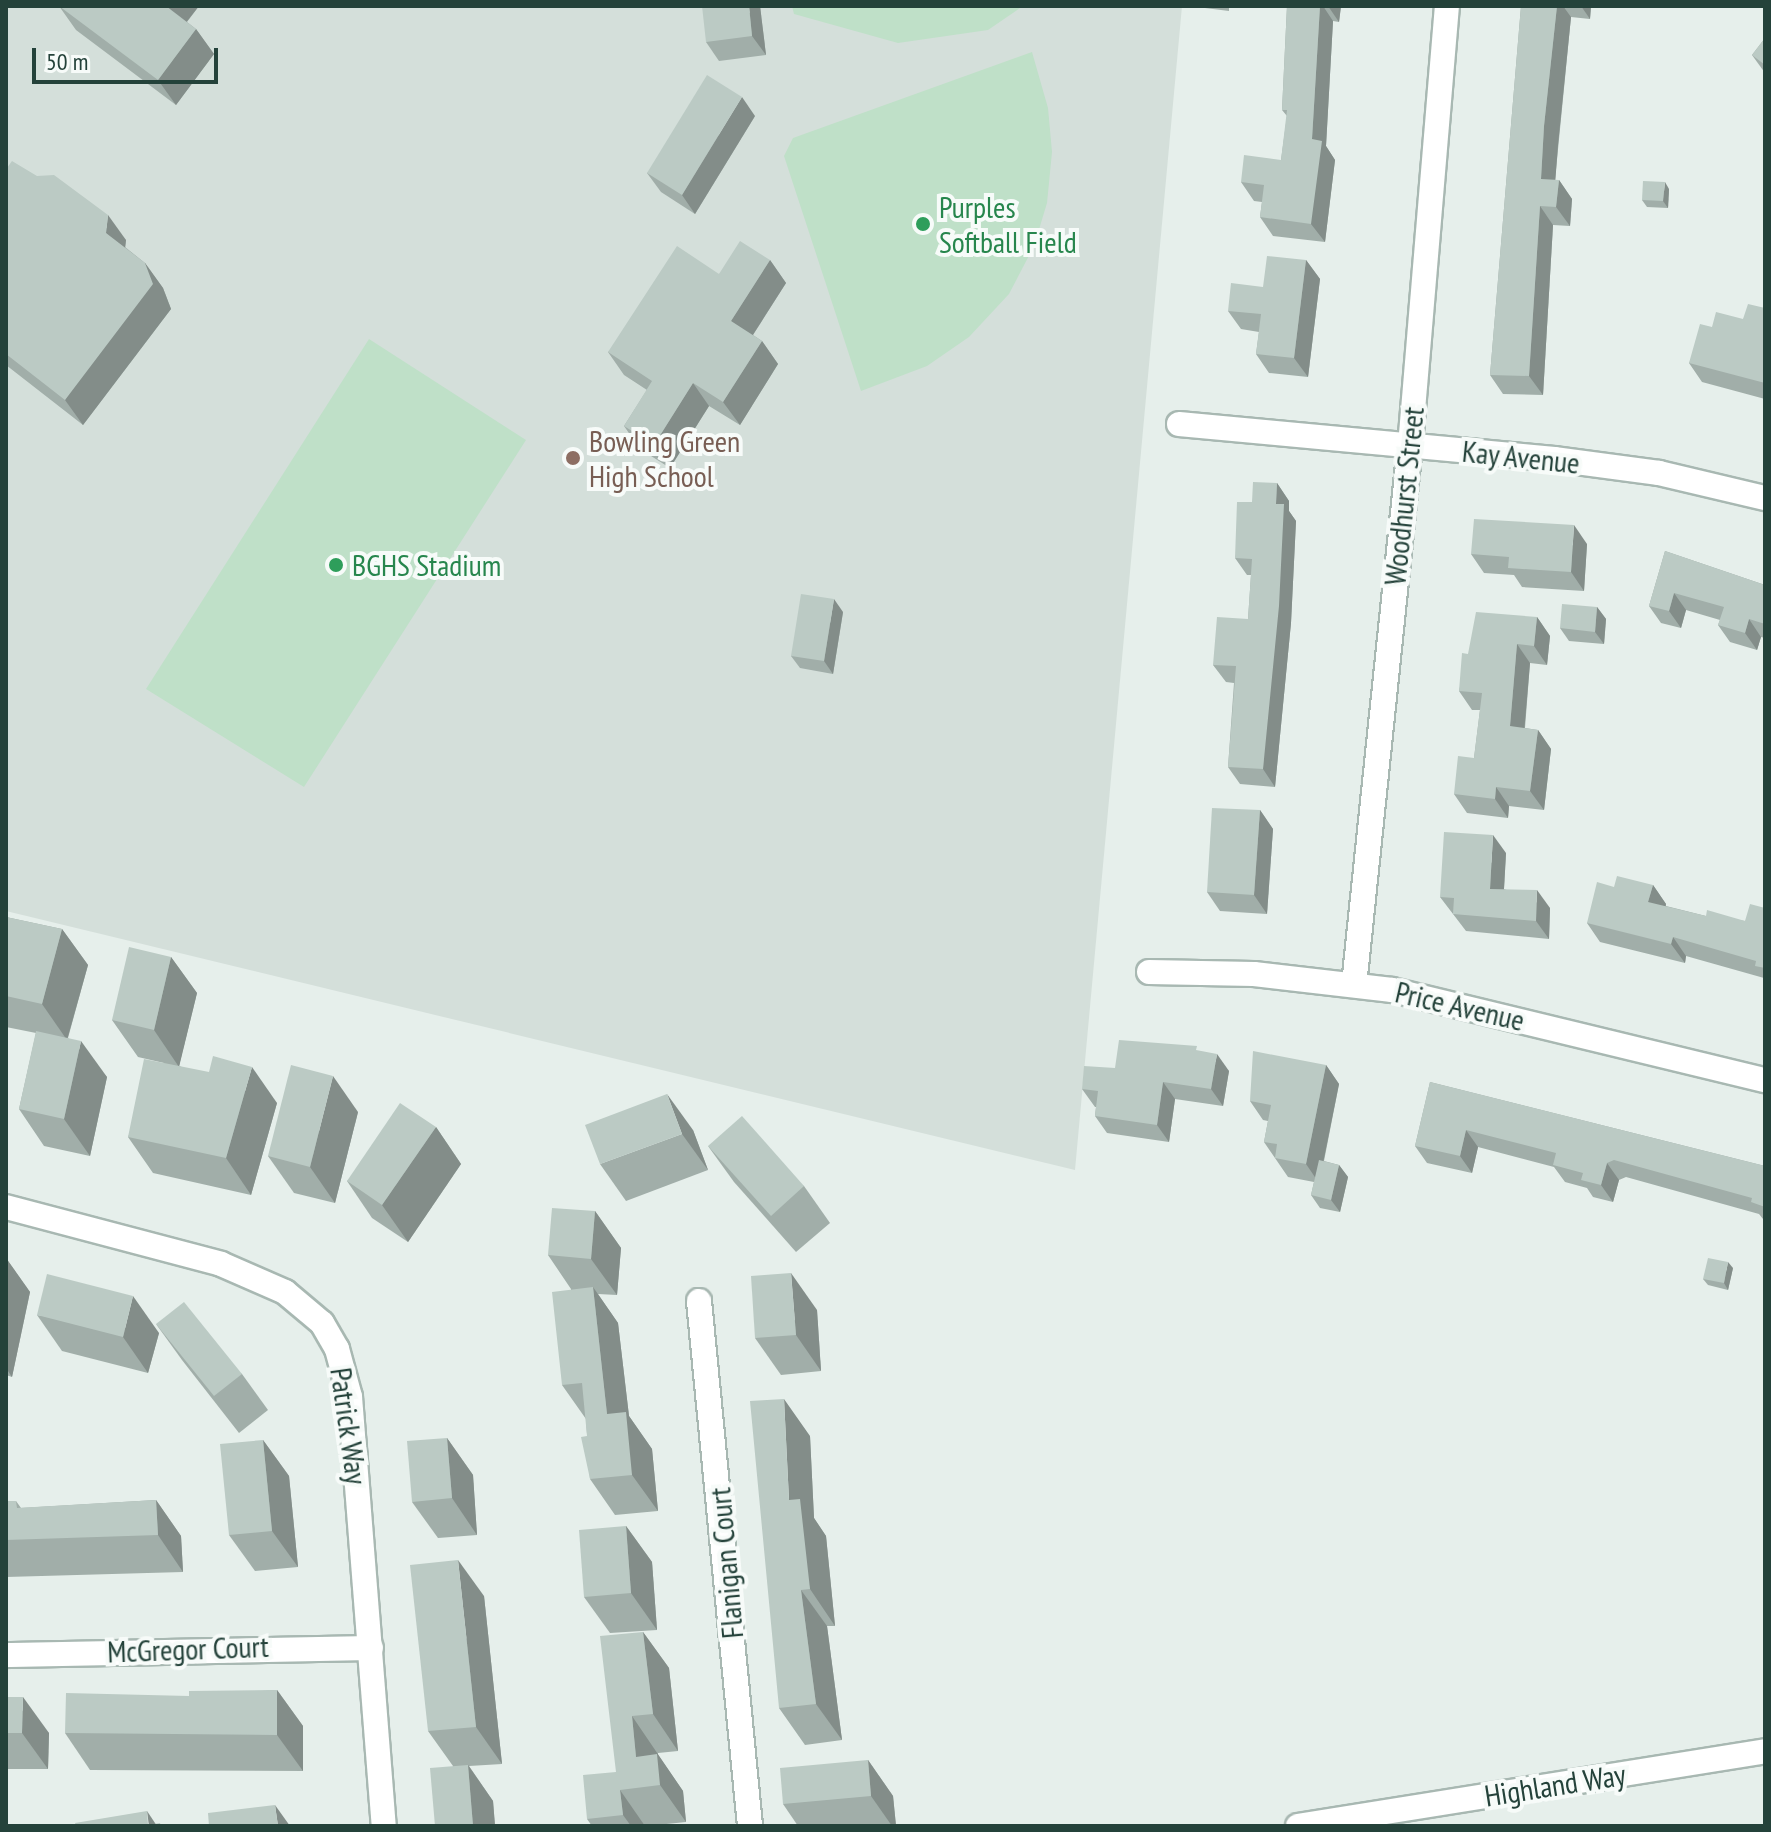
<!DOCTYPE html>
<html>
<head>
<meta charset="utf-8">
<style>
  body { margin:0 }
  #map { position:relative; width:1771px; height:1832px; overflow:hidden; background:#e6efeb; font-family:"PT Sans Narrow",sans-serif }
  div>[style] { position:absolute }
  .built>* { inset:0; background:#d4dfda }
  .green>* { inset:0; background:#bfe0c8 }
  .roads { filter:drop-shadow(2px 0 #a8b8b2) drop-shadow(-2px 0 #a8b8b2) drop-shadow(0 2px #a8b8b2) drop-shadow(0 -2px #a8b8b2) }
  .street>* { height:24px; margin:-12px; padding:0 12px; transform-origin:12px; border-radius:12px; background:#fff }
  .wall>* { inset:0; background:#a1aea9 }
  .shaded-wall>* { inset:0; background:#838d89 }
  .building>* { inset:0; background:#bbcac4 }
  .dots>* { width:22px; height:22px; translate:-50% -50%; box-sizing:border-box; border:4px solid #f7fbf9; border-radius:50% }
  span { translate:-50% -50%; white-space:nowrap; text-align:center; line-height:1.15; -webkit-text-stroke:8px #f7fbf9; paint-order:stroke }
  .leisure-label { font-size:30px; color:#27864d }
  .left { translate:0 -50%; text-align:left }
  .education-label { font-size:30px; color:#785e54 }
  .street-label { font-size:30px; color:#24423a }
  .frame { position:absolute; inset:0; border:8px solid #24423a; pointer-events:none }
  .scale { position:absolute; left:32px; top:48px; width:186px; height:36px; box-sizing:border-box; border:4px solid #24423a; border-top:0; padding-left:10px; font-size:24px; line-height:28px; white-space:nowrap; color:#24423a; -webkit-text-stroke:6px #f7fbf9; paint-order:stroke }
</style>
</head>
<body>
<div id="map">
  <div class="built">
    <i style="clip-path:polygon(6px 6px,1182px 6px,1075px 1170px,6px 911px)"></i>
  </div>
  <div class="green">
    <i style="clip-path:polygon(792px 6px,1023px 6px,988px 30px,898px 43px,794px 14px)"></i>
    <i style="clip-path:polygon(1032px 52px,1048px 108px,1052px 152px,1047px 203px,1034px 246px,1009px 294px,969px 337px,927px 366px,861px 391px,784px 156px,793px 138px)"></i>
    <i style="clip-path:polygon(369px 339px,526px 440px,304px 787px,146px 689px)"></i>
  </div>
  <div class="roads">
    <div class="street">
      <i style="left:1179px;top:424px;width:377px;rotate:5.3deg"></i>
      <i style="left:1554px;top:459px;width:106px;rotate:7.6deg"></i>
      <i style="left:1659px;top:473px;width:109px;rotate:13.3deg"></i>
      <i style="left:1149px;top:972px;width:105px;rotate:1.1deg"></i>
      <i style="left:1254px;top:974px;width:139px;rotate:6.6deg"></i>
      <i style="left:1392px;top:990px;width:384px;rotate:13.6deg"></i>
      <i style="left:1354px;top:985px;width:542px;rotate:-84.07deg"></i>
      <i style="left:1410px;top:446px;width:442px;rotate:-85.2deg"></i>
      <i style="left:6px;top:1207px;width:222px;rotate:14.8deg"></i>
      <i style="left:221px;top:1264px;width:70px;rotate:23.6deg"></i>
      <i style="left:285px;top:1292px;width:48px;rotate:40deg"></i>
      <i style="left:322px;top:1323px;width:30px;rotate:60deg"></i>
      <i style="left:337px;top:1349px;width:50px;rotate:74.8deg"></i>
      <i style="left:350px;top:1397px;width:430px;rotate:85.5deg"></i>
      <i style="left:699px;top:1301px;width:527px;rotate:84.45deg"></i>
      <i style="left:6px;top:1655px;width:365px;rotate:-1.1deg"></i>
      <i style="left:1298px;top:1826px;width:473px;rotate:-9.1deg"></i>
    </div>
  </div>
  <div class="wall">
    <i style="clip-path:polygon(59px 6px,199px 6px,187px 22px,196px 29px,214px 54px,176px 105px,76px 30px)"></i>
    <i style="clip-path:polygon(760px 6px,766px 55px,719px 61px,706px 42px)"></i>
    <i style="clip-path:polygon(1204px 6px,1229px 6px,1229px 11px,1205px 8px)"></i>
    <i style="clip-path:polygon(1287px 6px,1341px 6px,1339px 22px,1333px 21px,1326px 146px,1335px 160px,1325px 242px,1273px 236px,1260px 217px,1262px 202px,1254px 201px,1241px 182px,1281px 160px,1287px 116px,1282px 110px)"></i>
    <i style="clip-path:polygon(1521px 6px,1591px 6px,1590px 19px,1571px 17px,1555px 180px,1559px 180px,1572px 199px,1570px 226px,1553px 225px,1543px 395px,1503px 394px,1490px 375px)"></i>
    <i style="clip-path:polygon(1765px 38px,1765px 73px,1752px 55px)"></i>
    <i style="clip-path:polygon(755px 116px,695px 214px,661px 192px,647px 173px)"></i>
    <i style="clip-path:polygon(6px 167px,126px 240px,125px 247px,145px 263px,163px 288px,171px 309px,83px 425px,6px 365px)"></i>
    <i style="clip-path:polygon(1669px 189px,1668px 208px,1647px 207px,1642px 200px)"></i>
    <i style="clip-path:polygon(770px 260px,786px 283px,753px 335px,762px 341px,778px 364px,740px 425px,709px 406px,670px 468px,640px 449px,624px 426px,647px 390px,624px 375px,608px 352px,719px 274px)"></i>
    <i style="clip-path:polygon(1306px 260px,1320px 279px,1308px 377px,1269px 373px,1256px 354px,1259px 332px,1241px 329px,1228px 311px)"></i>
    <i style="clip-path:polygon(1765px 308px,1765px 399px,1702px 382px,1689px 363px,1712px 327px,1743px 319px)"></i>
    <i style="clip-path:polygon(1277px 483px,1289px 501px,1289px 511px,1296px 521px,1291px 623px,1275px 787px,1240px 784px,1228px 767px,1234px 683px,1226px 682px,1213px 665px,1248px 619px,1251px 575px,1247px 575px,1235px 558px,1252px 502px)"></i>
    <i style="clip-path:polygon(1587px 544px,1584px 591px,1522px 587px,1514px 575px,1484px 573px,1471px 554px)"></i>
    <i style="clip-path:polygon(1665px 551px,1765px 585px,1765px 638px,1761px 637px,1757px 650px,1730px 642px,1718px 625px,1720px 620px,1686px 610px,1681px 628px,1661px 623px,1649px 606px)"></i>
    <i style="clip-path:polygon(1597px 607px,1606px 619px,1604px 644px,1569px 641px,1560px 628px)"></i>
    <i style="clip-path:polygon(843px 612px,833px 674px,800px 668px,791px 656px)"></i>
    <i style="clip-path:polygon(1537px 617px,1550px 636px,1547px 665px,1530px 663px,1525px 728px,1538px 730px,1551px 749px,1544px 810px,1509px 806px,1508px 818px,1467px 813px,1454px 794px,1474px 758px,1480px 710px,1472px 710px,1459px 691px,1468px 654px)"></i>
    <i style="clip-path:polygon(1260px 810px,1273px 829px,1267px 914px,1220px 911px,1207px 892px)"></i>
    <i style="clip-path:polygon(1506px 853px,1504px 889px,1550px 908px,1549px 939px,1466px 931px,1440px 897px)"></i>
    <i style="clip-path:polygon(1653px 885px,1666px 904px,1666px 906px,1706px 916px,1745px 921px,1765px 908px,1765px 980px,1764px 978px,1686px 956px,1685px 963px,1600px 942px,1587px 923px,1614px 887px)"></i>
    <i style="clip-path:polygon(6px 917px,62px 929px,88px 965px,68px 1038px,107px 1077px,90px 1156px,44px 1146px,19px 1109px,36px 1033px,6px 1027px)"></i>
    <i style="clip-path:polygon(171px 957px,197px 993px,179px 1066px,277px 1103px,251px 1195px,153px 1173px,128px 1137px,164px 1063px,138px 1057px,112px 1020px)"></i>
    <i style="clip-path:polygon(1200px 1051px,1229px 1071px,1223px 1106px,1175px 1099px,1169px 1142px,1107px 1133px,1095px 1116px,1096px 1107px,1095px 1107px,1082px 1089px,1115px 1068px)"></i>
    <i style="clip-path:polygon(1326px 1065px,1339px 1084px,1324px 1161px,1339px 1165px,1348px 1177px,1340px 1212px,1320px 1208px,1311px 1195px,1314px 1182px,1288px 1177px,1264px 1142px,1268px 1121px,1263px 1120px,1250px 1101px)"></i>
    <i style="clip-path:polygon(1430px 1082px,1765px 1166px,1765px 1220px,1763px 1219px,1759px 1214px,1626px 1177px,1619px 1180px,1613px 1202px,1593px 1197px,1587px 1188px,1565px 1182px,1554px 1167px,1478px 1147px,1472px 1173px,1427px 1163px,1415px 1146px)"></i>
    <i style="clip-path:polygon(358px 1112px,335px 1203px,294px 1193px,268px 1156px)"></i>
    <i style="clip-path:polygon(436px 1127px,461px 1164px,408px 1242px,372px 1218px,347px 1181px)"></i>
    <i style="clip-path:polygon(693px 1130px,708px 1170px,626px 1201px,600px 1164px)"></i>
    <i style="clip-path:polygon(708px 1146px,804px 1186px,830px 1223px,796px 1252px,734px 1182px)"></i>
    <i style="clip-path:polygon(595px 1211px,621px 1248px,617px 1295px,598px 1294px,618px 1323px,629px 1416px,652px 1449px,658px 1511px,615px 1515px,590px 1479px,586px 1419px,562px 1385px,571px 1289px,548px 1255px)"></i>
    <i style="clip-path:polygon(6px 1258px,30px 1292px,12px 1377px,6px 1375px)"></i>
    <i style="clip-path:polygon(1733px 1268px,1728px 1290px,1708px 1285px,1703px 1279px)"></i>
    <i style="clip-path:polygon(817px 1310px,821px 1371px,781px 1375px,755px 1338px)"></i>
    <i style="clip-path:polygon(37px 1315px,159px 1333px,148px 1373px,62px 1351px)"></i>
    <i style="clip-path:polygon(156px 1324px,242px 1374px,268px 1410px,239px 1433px,182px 1360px)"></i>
    <i style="clip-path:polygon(810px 1436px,814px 1518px,826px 1536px,835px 1626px,827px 1626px,842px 1740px,805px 1745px,779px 1708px)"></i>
    <i style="clip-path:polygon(447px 1438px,473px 1475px,477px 1535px,438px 1538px,412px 1502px)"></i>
    <i style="clip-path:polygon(263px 1440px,289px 1476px,298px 1567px,255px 1571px,229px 1535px)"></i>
    <i style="clip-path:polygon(156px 1500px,181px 1536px,183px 1572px,6px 1577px,6px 1501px,16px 1501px,21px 1508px)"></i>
    <i style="clip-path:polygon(626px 1526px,652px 1562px,657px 1630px,610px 1633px,584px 1597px)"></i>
    <i style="clip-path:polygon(484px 1596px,502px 1764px,469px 1766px,493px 1801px,495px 1826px,435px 1826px,453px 1766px,428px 1731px)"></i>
    <i style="clip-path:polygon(643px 1632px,669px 1668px,678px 1751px,658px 1753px,658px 1755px,683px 1791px,686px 1822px,647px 1826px,592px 1826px,587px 1819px,616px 1772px)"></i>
    <i style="clip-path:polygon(277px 1690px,303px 1726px,303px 1771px,90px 1770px,65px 1733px,189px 1696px)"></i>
    <i style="clip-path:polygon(6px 1697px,49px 1733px,48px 1769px,6px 1769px)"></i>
    <i style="clip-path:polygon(868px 1760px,893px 1796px,896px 1826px,798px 1826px,783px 1804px)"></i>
  </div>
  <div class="shaded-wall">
    <i style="clip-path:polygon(165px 6px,199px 6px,181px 29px)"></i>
    <i style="clip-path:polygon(749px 6px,760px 6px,766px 55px,752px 36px)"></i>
    <i style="clip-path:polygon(1320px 6px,1323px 6px,1333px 21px,1326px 146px,1335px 160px,1325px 242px,1311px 224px,1312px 139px)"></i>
    <i style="clip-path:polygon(1328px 6px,1341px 6px,1339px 22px)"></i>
    <i style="clip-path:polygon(1557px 6px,1563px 6px,1571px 17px,1558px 145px,1554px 198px,1541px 179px,1544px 126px)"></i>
    <i style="clip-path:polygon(1581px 6px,1591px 6px,1590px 19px)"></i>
    <i style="clip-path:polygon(196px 29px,214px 54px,176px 105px,158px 80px)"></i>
    <i style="clip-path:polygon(742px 97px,755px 116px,695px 214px,682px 195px)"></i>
    <i style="clip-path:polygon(1559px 180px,1572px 199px,1570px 226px,1556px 207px)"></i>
    <i style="clip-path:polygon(1665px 182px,1669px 189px,1668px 208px,1663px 201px)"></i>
    <i style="clip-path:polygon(1540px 206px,1553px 225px,1543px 395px,1529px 376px)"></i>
    <i style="clip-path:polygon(108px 215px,126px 240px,124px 258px,106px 233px)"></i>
    <i style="clip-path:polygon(770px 260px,786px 283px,747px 344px,731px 321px)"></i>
    <i style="clip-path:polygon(1306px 260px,1320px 279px,1308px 377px,1294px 358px)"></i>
    <i style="clip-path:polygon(145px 263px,163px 288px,171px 309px,83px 425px,65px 400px)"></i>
    <i style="clip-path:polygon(762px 341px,778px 364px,740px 425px,723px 402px)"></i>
    <i style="clip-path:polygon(693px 383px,709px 406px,670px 468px,654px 445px)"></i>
    <i style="clip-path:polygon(1277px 483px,1289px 501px,1289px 511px,1296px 521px,1291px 623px,1275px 787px,1263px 769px)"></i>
    <i style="clip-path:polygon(1574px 525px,1587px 544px,1584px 591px,1571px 572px)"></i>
    <i style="clip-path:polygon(1674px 593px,1686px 610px,1681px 628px,1669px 611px)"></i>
    <i style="clip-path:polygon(834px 599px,843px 612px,833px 674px,824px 661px)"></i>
    <i style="clip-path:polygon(1597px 607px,1606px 619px,1604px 644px,1595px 632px)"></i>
    <i style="clip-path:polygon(1537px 617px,1550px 636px,1547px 665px,1534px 646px)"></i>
    <i style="clip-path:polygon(1749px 619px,1761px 637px,1757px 650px,1745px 633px)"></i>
    <i style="clip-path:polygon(1517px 644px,1530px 663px,1523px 745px,1510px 726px)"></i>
    <i style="clip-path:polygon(1538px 730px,1551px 749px,1544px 810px,1530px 791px)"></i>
    <i style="clip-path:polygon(1496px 787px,1509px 806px,1508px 818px,1495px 799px)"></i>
    <i style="clip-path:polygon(1260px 810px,1273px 829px,1267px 914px,1254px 895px)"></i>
    <i style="clip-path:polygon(1493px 835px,1506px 853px,1503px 906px,1490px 889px)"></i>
    <i style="clip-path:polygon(1653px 885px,1666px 904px,1662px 921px,1648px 902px)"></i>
    <i style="clip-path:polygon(1537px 890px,1550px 908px,1549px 939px,1536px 921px)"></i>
    <i style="clip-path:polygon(62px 929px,88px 965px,67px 1040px,42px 1004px)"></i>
    <i style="clip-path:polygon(1673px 937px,1686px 956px,1685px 963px,1671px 944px)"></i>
    <i style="clip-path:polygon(171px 957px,197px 993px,179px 1067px,154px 1030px)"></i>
    <i style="clip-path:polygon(81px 1041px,107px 1077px,90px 1156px,64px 1119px)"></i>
    <i style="clip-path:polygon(1217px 1054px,1229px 1071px,1223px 1106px,1211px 1089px)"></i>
    <i style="clip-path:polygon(1326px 1065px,1339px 1084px,1319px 1183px,1306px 1164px)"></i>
    <i style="clip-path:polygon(252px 1067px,277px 1103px,251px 1195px,226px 1158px)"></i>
    <i style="clip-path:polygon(333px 1076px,358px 1112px,335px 1203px,310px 1167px)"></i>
    <i style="clip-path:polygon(1163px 1082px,1175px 1099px,1169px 1142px,1157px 1125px)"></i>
    <i style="clip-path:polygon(667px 1094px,693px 1130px,708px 1170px,682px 1134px)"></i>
    <i style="clip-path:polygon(436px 1127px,461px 1164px,408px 1242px,382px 1205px)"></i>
    <i style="clip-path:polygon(1466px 1130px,1478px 1147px,1472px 1173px,1460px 1156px)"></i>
    <i style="clip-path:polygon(1607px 1163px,1619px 1180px,1613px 1202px,1601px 1185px)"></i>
    <i style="clip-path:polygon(1339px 1165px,1348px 1177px,1340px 1212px,1331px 1200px)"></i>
    <i style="clip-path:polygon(595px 1211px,621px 1248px,617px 1295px,591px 1259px)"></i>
    <i style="clip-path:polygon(6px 1258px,30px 1292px,12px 1377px,6px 1368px)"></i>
    <i style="clip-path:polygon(1728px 1262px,1733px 1268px,1728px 1290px,1724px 1283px)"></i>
    <i style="clip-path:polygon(791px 1273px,817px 1310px,821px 1371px,796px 1335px)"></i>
    <i style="clip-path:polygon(593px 1287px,618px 1323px,629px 1416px,652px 1449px,658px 1511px,632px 1475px,607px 1414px)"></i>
    <i style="clip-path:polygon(133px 1296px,159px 1333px,148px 1373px,123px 1337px)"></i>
    <i style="clip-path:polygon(784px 1399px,810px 1436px,814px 1518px,826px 1536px,835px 1626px,810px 1589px,789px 1500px)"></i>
    <i style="clip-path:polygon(447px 1438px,473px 1475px,477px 1535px,452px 1498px)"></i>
    <i style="clip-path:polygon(263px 1440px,289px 1476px,298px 1567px,272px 1531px)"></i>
    <i style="clip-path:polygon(156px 1500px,181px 1536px,183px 1572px,158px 1535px)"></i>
    <i style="clip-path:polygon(626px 1526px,652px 1562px,657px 1630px,631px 1593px)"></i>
    <i style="clip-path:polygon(458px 1560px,484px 1596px,502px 1764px,476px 1727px)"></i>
    <i style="clip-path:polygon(801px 1590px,827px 1626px,842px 1740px,816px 1704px)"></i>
    <i style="clip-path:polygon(643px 1632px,669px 1668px,678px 1751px,653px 1714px)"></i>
    <i style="clip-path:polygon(277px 1690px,303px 1726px,303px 1771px,277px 1735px)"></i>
    <i style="clip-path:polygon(23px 1697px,49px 1733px,48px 1769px,22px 1733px)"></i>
    <i style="clip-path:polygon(632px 1716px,683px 1791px,686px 1822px,660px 1785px,636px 1757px)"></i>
    <i style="clip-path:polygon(868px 1760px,893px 1796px,896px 1826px,892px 1826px,871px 1796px)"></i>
    <i style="clip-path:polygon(468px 1765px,493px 1801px,495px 1826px,473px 1826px)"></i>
    <i style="clip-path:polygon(620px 1790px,645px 1826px,631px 1826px,623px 1815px)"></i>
    <i style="clip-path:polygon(275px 1805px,290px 1826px,278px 1826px)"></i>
    <i style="clip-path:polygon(147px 1811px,157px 1826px,149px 1826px)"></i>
  </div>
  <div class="building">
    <i style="clip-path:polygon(59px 6px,166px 6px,196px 29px,158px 80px)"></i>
    <i style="clip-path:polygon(702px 6px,749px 6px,752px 36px,706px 42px)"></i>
    <i style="clip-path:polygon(1287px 6px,1320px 6px,1312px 139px,1322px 141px,1311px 224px,1260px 217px,1264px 185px,1241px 182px,1244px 155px,1281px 160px,1287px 110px,1282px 110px)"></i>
    <i style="clip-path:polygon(1521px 6px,1557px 6px,1544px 126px,1541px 179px,1559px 180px,1556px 207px,1540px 206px,1529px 376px,1490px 375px)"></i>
    <i style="clip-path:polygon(1765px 38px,1765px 65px,1752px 55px)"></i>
    <i style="clip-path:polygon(707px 75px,742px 97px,682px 195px,647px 173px)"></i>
    <i style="clip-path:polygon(12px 161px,37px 176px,54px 175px,108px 215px,106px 233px,145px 263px,153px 284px,65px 400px,6px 354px,6px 167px,7px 168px)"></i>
    <i style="clip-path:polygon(1643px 181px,1665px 182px,1663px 201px,1642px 200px)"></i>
    <i style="clip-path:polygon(740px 241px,770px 260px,731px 321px,762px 341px,723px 402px,693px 383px,654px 445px,624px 426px,652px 381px,608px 352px,677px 246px,719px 274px)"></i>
    <i style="clip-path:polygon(1267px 256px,1306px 260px,1294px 358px,1256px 354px,1261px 314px,1228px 311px,1231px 283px,1263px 287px)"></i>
    <i style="clip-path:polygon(1748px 304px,1765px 308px,1765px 383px,1689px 363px,1700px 324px,1712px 327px,1716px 312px,1743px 319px)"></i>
    <i style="clip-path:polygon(1253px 482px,1277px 483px,1276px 504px,1284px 504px,1279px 606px,1263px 769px,1228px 767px,1236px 666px,1213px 665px,1217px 617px,1248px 619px,1252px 559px,1235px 558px,1237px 502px,1252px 502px)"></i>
    <i style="clip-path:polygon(1474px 519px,1574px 525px,1571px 572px,1508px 568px,1509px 557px,1471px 554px)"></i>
    <i style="clip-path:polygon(1665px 551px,1765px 585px,1765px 624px,1749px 619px,1745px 633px,1718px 625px,1724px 607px,1674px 593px,1669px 611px,1649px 606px)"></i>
    <i style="clip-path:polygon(801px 594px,834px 599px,824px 661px,791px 656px)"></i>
    <i style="clip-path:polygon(1562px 604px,1597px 607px,1595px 632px,1560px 628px)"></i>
    <i style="clip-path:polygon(1476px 612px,1537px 617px,1534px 646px,1517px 644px,1510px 726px,1538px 730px,1530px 791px,1496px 787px,1495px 799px,1454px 794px,1458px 756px,1474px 758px,1482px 693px,1459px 691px,1462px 653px,1468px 654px)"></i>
    <i style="clip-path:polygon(1212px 808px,1260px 810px,1254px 895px,1207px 892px)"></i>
    <i style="clip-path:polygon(1444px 832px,1493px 835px,1490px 889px,1537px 890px,1536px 921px,1453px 914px,1454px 898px,1440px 897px)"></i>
    <i style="clip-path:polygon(1617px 876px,1653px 885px,1648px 902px,1706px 916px,1707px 910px,1745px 921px,1750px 904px,1765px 908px,1765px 968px,1755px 966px,1756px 961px,1673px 937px,1671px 944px,1587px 923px,1597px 882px,1614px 887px)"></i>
    <i style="clip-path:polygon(6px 917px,62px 929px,42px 1004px,6px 996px)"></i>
    <i style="clip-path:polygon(129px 947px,171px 957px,154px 1030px,112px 1020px)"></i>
    <i style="clip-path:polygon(36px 1031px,81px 1041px,64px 1119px,19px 1109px)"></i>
    <i style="clip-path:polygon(1119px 1040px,1197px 1046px,1196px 1050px,1217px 1054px,1211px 1089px,1163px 1082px,1157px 1125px,1095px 1116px,1098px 1091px,1082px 1089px,1084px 1066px,1115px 1068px)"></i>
    <i style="clip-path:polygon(1253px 1051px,1326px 1065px,1306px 1164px,1275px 1158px,1277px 1144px,1264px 1142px,1271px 1105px,1250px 1101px)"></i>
    <i style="clip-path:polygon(213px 1056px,252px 1067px,226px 1158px,128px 1137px,144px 1059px,209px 1072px)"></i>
    <i style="clip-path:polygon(291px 1065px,333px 1076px,310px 1167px,268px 1156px)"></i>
    <i style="clip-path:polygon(1430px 1082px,1765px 1166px,1765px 1207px,1751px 1202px,1752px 1198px,1614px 1160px,1607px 1163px,1601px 1185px,1581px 1180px,1583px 1173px,1553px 1165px,1556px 1153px,1466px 1130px,1460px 1156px,1415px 1146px)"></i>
    <i style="clip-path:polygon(667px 1094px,682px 1134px,600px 1164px,585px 1125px)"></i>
    <i style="clip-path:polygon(400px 1103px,436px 1127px,382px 1205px,347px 1181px)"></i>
    <i style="clip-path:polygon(742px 1116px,804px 1186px,771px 1216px,708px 1146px)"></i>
    <i style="clip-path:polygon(1319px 1160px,1339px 1165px,1331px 1200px,1311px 1195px)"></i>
    <i style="clip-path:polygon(552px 1208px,595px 1211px,591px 1259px,548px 1255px)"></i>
    <i style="clip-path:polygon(1708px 1258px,1728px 1262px,1724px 1283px,1703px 1279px)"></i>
    <i style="clip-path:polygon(791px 1273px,796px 1335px,755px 1338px,751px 1276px)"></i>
    <i style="clip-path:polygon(47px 1274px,133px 1296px,123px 1337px,37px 1315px)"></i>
    <i style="clip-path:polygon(593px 1287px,607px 1414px,626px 1412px,632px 1475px,590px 1479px,581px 1437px,587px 1436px,582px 1383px,562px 1385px,552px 1292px)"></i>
    <i style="clip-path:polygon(184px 1302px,242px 1374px,214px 1396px,156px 1324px)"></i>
    <i style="clip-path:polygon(784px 1399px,789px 1500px,800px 1499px,810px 1589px,801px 1590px,816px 1704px,779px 1708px,750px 1401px)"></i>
    <i style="clip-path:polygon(447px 1438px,452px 1498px,412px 1502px,407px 1441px)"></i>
    <i style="clip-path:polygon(263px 1440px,272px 1531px,229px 1535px,220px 1444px)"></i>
    <i style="clip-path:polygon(156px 1500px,158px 1535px,6px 1540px,6px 1501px,16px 1501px,17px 1508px)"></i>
    <i style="clip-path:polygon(626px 1526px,631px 1593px,584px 1597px,579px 1530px)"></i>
    <i style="clip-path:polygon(458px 1560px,476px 1727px,428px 1731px,410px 1565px)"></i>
    <i style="clip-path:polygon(643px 1632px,653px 1714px,632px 1716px,636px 1757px,657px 1754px,660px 1785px,620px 1790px,623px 1815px,587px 1819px,583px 1775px,616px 1772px,600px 1636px)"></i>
    <i style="clip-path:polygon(277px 1690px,277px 1735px,65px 1733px,66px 1693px,189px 1696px,189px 1691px)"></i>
    <i style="clip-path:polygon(6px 1697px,23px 1697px,22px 1733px,6px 1733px)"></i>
    <i style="clip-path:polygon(868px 1760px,871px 1796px,783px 1804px,780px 1768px)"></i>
    <i style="clip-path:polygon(468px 1765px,473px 1826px,435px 1826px,430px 1768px)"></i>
    <i style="clip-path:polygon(275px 1805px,278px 1826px,209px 1826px,208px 1813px)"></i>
    <i style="clip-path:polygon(147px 1811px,148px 1825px,160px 1823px,161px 1826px,76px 1826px,75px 1823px)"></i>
  </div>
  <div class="dots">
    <i style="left:923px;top:224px;background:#2e9e5b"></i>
    <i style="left:573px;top:458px;background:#8d6e63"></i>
    <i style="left:336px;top:565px;background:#2e9e5b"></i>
  </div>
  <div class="leisure-label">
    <span class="left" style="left:939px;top:224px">Purples<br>Softball Field</span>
    <span class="left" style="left:352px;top:565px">BGHS Stadium</span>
  </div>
  <div class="education-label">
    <span class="left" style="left:589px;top:458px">Bowling Green<br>High School</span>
  </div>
  <div class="street-label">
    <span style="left:1521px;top:457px;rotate:6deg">Kay Avenue</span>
    <span style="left:1404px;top:496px;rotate:-84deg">Woodhurst Street</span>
    <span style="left:1460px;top:1006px;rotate:13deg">Price Avenue</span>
    <span style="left:349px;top:1426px;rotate:82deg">Patrick Way</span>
    <span style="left:726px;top:1563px;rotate:-95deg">Flanigan Court</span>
    <span style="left:188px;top:1649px;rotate:-2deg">McGregor Court</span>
    <span style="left:1555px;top:1785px;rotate:-9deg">Highland Way</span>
  </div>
  <div class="frame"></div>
  <div class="scale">50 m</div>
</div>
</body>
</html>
